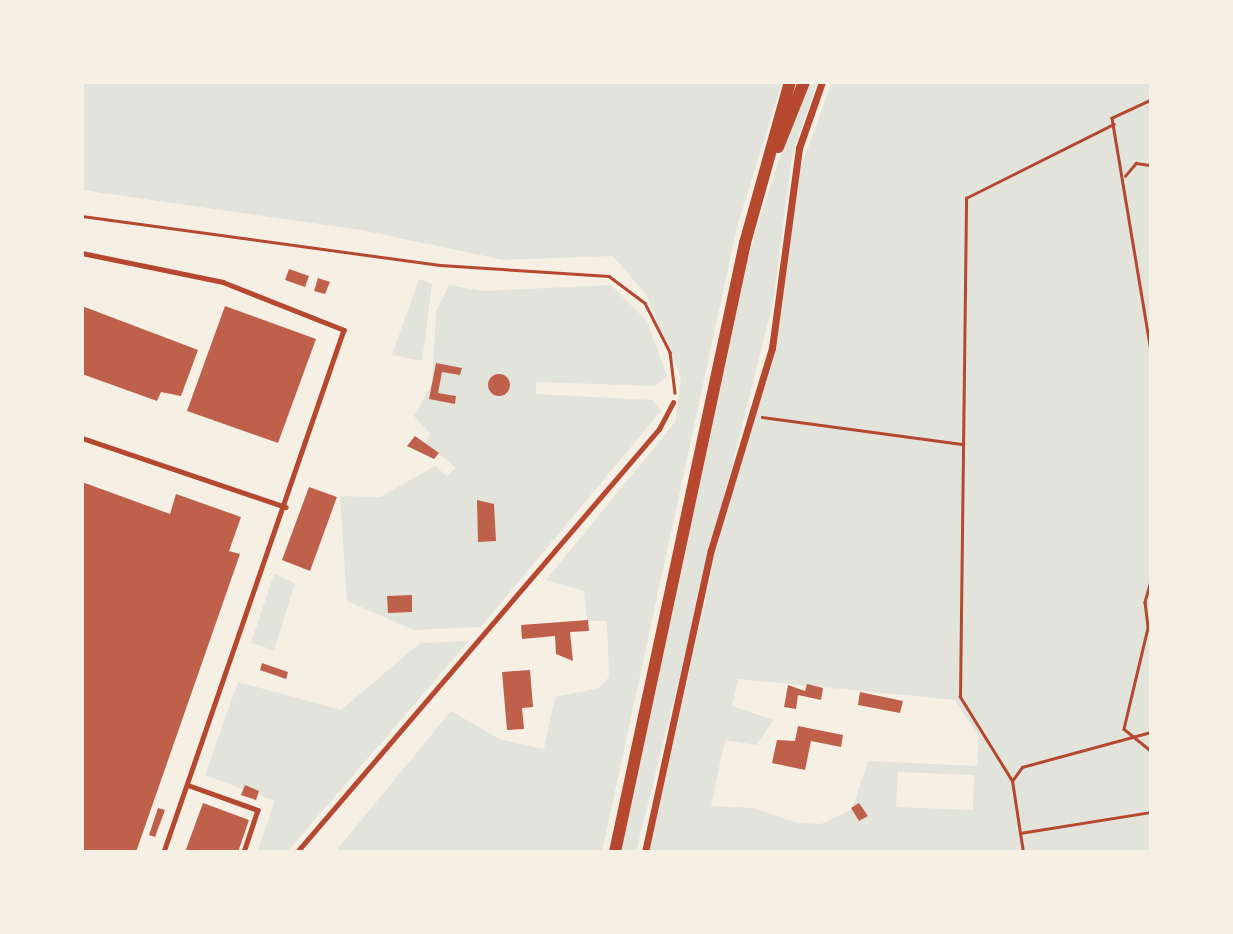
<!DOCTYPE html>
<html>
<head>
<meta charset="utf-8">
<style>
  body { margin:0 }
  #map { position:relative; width:1233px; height:934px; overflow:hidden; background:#f6efe4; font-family:"Asap Condensed",sans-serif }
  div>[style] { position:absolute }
  .green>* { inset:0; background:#e2e4dc }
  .building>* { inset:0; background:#bf614a }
  .round { border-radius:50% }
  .path>* { height:2.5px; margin:-1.25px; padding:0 1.25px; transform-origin:1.25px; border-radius:1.25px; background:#b5482f }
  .service>* { height:4.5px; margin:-2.25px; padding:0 2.25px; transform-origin:2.25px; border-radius:2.25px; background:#b5482f }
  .minor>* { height:7px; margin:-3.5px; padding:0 3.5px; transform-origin:3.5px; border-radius:3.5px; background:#b5482f }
  .primary>* { height:12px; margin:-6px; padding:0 6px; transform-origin:6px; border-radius:6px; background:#b5482f }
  span { translate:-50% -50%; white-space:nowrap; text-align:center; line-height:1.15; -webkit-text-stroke:5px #f6efe4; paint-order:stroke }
  .frame { position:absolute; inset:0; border:84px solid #f6efe4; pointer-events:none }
</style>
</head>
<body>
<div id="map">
  <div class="green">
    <i style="clip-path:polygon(82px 82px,782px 82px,737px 227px,602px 852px,335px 852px,451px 711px,499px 739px,544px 749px,555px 697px,599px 688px,609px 677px,607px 621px,587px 621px,584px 591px,546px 580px,675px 422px,681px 378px,647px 296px,613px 256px,504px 260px,361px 230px,82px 190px)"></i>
    <i style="clip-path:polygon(804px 82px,817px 82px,792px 156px,773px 302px,636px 852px,621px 852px,750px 250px)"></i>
    <i style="clip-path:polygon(evenodd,832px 82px,1151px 82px,1151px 852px,649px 852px,725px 512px,776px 353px,799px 172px,832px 82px,738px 679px,955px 700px,979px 737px,977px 766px,868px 761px,852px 809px,821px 824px,797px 823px,754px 808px,711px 806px,725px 740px,756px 745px,774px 720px,732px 706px,738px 679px,832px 82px,898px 772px,974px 775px,973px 810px,896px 807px,898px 772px)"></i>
    <i style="clip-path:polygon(419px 279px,432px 284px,422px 361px,392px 355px)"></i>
    <i style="clip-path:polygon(449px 285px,482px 291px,611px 285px,647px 321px,667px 376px,655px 386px,536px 382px,536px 394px,653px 400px,661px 411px,481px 627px,414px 630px,347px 601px,340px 496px,380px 497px,435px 466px,447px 476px,456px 468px,426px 443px,430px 433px,414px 416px,432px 383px,436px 312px)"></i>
    <i style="clip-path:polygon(274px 574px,295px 583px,274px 650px,251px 643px)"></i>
    <i style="clip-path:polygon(469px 641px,287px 852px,257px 852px,275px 801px,205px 775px,238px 682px,341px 710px,420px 643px)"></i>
  </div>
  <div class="building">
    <i style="clip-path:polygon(289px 269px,309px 276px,305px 287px,285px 280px)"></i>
    <i style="clip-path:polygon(318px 278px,330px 282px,325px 294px,314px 291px)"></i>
    <i style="clip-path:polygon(82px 306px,198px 350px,181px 396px,161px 392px,157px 401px,82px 374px)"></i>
    <i style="clip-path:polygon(225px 306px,316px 339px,278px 443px,187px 411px)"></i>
    <i style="clip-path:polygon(436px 363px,462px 368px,460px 375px,442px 372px,438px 393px,456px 396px,455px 404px,429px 399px)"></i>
    <i class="round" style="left:488px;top:374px;width:22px;height:22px"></i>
    <i style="clip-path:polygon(415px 436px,439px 453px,434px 459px,407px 446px)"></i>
    <i style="clip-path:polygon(82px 482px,170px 514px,176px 494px,241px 517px,229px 551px,240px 554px,136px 852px,82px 852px)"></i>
    <i style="clip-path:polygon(309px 487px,337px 497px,310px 571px,282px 560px)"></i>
    <i style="clip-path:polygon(477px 500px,494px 504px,496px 541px,478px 542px)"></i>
    <i style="clip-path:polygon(412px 595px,412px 612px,388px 613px,387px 596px)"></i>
    <i style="clip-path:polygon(588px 620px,589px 631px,570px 632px,573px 661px,556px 654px,555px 636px,522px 639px,521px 625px)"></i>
    <i style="clip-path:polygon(262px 663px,288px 672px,286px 679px,260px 670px)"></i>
    <i style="clip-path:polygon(530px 670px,533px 707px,522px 708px,524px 729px,507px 730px,502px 672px)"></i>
    <i style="clip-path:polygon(807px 684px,823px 688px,821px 700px,798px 695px,796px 709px,784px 707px,788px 685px,805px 691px)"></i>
    <i style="clip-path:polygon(860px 692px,903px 701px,900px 713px,858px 705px)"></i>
    <i style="clip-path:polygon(798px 726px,843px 735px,841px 747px,811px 741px,805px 770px,772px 763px,777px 740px,795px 741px)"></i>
    <i style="clip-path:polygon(245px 785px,259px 791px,256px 800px,241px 795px)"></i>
    <i style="clip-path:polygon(203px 803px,249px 820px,238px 852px,185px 852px)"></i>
    <i style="clip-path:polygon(859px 803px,868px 816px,859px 821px,851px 808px)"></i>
    <i style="clip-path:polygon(158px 808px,165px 810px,155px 837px,149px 835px)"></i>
  </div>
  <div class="path">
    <i style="left:1151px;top:100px;width:43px;rotate:155.2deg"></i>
    <i style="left:1112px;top:118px;width:235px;rotate:80.5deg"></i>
    <i style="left:1125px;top:176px;width:17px;rotate:-50deg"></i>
    <i style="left:1136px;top:163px;width:15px;rotate:8deg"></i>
    <i style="left:82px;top:216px;width:361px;rotate:7.8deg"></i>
    <i style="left:440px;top:265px;width:169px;rotate:3.7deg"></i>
    <i style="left:609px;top:276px;width:45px;rotate:36.9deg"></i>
    <i style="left:645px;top:303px;width:55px;rotate:63deg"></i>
    <i style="left:670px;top:352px;width:41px;rotate:83deg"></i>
    <i style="left:762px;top:417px;width:203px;rotate:7.7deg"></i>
    <i style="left:1151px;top:581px;width:22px;rotate:106deg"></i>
    <i style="left:1145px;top:602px;width:26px;rotate:83deg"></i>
    <i style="left:1148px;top:628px;width:104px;rotate:103.4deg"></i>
    <i style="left:1124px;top:729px;width:35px;rotate:39deg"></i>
    <i style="left:1012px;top:781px;width:17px;rotate:-54deg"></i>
    <i style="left:1022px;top:767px;width:134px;rotate:-15.2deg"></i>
    <i style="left:1020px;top:833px;width:53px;rotate:-98.7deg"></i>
    <i style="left:1012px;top:781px;width:99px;rotate:-121.8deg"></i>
    <i style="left:960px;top:697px;width:499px;rotate:-89.3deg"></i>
    <i style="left:966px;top:198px;width:165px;rotate:-26.6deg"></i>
    <i style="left:1023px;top:852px;width:19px;rotate:-99deg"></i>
    <i style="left:1020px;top:833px;width:133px;rotate:-9.1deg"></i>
  </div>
  <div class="service">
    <i style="left:82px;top:253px;width:144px;rotate:11.6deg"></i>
    <i style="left:223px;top:282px;width:130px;rotate:21.6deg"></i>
    <i style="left:344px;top:330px;width:552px;rotate:109.03deg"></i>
    <i style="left:82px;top:438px;width:215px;rotate:18.7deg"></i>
    <i style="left:188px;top:785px;width:74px;rotate:19.7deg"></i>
    <i style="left:258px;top:810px;width:44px;rotate:108.4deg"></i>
    <i style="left:297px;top:852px;width:557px;rotate:-49.44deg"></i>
    <i style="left:659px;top:429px;width:30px;rotate:-62deg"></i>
  </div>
  <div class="minor">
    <i style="left:645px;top:852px;width:309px;rotate:-77.7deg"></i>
    <i style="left:711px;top:550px;width:211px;rotate:-73.2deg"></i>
    <i style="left:772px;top:348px;width:202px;rotate:-82.3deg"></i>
    <i style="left:799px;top:148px;width:70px;rotate:-70.8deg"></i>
  </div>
  <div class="primary">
    <i style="left:778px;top:147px;width:70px;rotate:-68.2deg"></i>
    <i style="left:615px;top:852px;width:623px;rotate:-77.95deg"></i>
    <i style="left:745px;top:243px;width:167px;rotate:-74.4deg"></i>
  </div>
  <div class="frame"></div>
</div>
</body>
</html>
